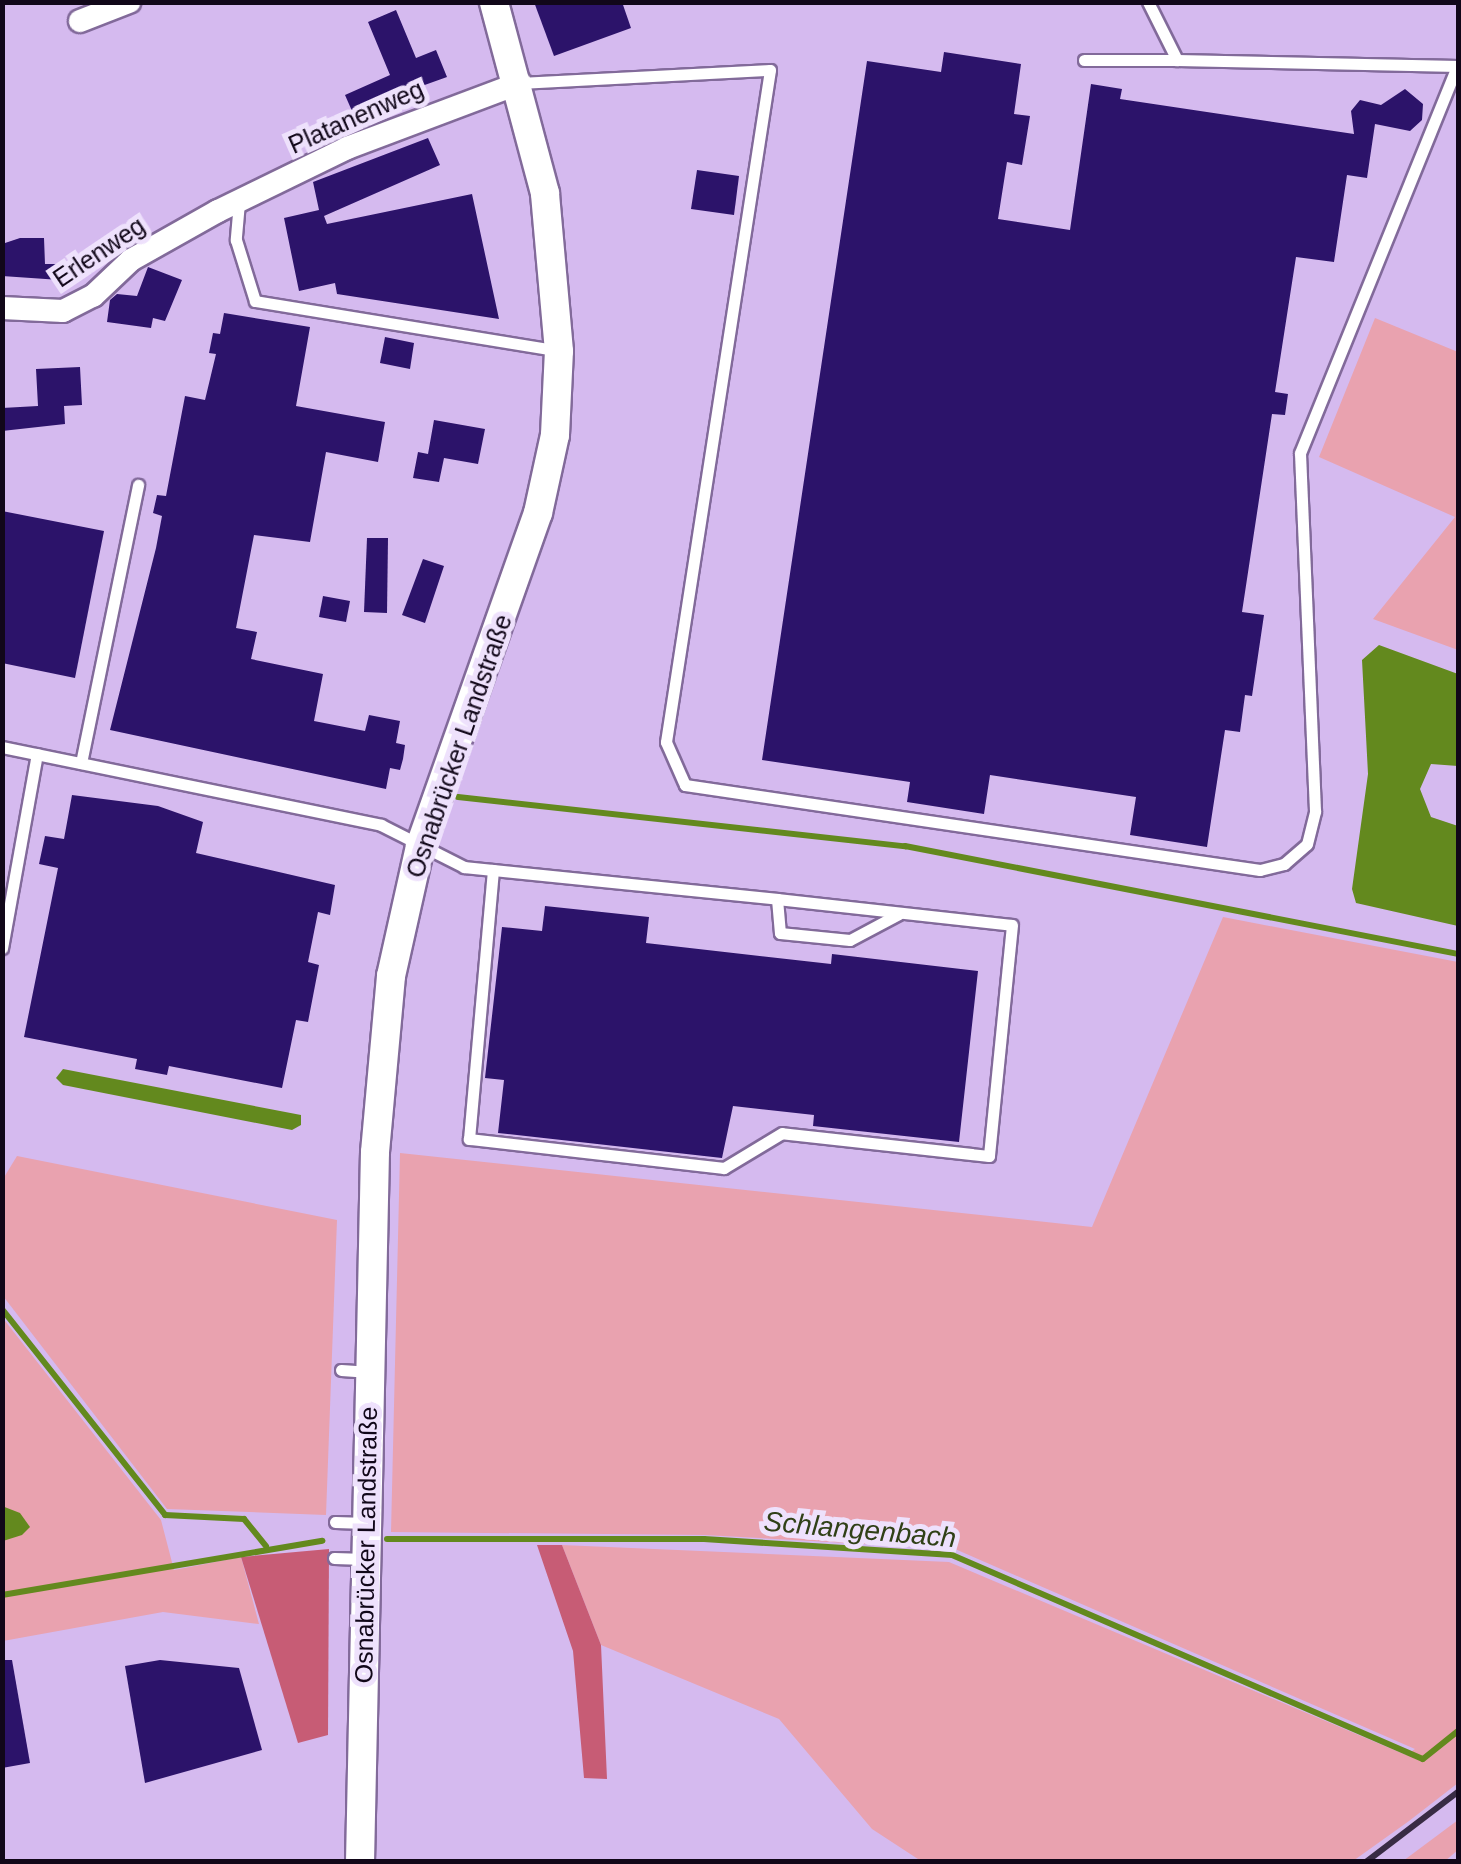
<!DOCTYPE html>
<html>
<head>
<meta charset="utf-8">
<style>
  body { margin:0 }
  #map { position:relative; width:1461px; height:1864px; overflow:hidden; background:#d5baef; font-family:Helvetica,sans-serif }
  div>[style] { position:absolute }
  .green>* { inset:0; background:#e9a2af }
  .forest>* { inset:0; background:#c75c75 }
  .water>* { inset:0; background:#63891e }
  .stream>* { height:6px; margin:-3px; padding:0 3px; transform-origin:3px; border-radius:3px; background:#63891e }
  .building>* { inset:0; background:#2c136a }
  .roads { filter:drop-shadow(2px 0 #826a9a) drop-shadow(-2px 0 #826a9a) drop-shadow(0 2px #826a9a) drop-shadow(0 -2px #826a9a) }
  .service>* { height:11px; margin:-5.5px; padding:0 5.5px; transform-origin:5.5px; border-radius:5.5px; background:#fff }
  .minor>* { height:22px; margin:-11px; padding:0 11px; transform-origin:11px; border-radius:11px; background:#fff }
  .tertiary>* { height:28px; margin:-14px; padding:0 14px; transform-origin:14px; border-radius:14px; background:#fff }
  .rail>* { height:6px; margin:-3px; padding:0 3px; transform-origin:3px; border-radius:3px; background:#382b44 }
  span { translate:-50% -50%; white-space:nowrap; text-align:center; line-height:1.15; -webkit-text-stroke:10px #eee1fc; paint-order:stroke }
  .street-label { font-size:25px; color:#110719 }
  .water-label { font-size:28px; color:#304017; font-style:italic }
  .frame { position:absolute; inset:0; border:5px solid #110719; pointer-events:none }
</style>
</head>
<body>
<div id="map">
  <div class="green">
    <i style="clip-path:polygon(1375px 318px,1458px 352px,1458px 650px,1373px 619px,1455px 517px,1319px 457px)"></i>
    <i style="clip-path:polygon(1223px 917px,1458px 962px,1458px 1783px,1409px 1821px,1353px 1861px,921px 1861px,872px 1829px,779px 1719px,601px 1645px,562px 1545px,949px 1562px,1406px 1755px,1415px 1749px,955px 1549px,704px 1535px,391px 1532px,400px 1153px,1092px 1227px)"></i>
    <i style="clip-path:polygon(17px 1156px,337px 1220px,326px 1515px,167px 1509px,3px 1296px,3px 1179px)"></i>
    <i style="clip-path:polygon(2px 1317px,161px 1520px,174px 1570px,241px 1557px,259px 1624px,163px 1612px,3px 1641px)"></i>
    <i style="clip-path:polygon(1458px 1820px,1458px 1850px,1445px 1861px,1403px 1861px)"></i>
  </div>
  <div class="forest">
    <i style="clip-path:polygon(537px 1545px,562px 1545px,601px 1645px,607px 1779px,584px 1778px,573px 1651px)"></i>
    <i style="clip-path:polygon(329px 1549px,328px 1735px,298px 1743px,241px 1557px)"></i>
  </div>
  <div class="water">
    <i style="clip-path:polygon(1379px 645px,1458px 674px,1458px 766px,1431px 764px,1420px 789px,1431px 817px,1458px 826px,1458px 926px,1356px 903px,1352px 889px,1368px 774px,1362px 660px)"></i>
    <i style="clip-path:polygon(63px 1069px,301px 1115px,301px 1125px,292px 1130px,63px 1085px,56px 1078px)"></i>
    <i style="clip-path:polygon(2px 1506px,20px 1513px,30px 1527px,22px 1535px,3px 1541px)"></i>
  </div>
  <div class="stream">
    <i style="left:458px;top:797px;width:450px;rotate:6.3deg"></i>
    <i style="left:905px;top:846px;width:563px;rotate:11.05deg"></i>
    <i style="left:2px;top:1309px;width:263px;rotate:51.6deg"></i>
    <i style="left:165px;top:1515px;width:79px;rotate:2.9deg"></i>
    <i style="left:244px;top:1519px;width:35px;rotate:51deg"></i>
    <i style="left:387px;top:1539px;width:317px"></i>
    <i style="left:704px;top:1539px;width:249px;rotate:3.7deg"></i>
    <i style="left:952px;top:1555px;width:513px;rotate:23.42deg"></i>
    <i style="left:1423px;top:1759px;width:45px;rotate:-38.7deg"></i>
    <i style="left:2px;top:1595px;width:325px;rotate:-9.6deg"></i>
  </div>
  <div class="building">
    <i style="clip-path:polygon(534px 2px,622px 2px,631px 28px,554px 56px)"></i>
    <i style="clip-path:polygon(396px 10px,416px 58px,436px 50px,447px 77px,352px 111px,345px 95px,390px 75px,368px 22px)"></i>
    <i style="clip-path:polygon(944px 52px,1021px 64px,1014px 114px,1030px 116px,1022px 165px,1007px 162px,998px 219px,1070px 230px,1091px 84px,1122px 89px,1120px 99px,1354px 134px,1351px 111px,1360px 100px,1381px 105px,1405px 89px,1423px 104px,1422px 120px,1410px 131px,1375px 124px,1367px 178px,1347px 175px,1334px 262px,1296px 257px,1275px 392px,1288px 394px,1285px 415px,1272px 414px,1242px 612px,1264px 615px,1252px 696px,1245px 695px,1240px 732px,1225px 730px,1207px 847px,1130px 835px,1136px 797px,990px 775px,984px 814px,907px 802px,910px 782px,762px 760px,867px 61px,941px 72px)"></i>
    <i style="clip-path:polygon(428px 138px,440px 165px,324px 216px,327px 224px,472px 194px,499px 319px,337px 294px,335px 283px,299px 291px,284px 218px,319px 210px,313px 182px)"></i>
    <i style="clip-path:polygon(697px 170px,739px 176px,734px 215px,691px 209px)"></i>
    <i style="clip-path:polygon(20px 238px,44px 238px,45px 264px,59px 264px,60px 280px,2px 276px,2px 244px)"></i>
    <i style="clip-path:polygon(148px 267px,182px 280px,165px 321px,153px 318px,151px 328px,107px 322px,110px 300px,117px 294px,137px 296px)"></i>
    <i style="clip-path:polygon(224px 313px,310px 327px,296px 406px,385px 422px,378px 462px,326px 452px,310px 542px,254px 535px,236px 628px,257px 632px,251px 659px,323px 674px,314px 721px,365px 731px,369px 715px,400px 721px,396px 743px,405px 745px,403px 759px,400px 770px,390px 768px,386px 789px,110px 730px,156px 548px,162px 516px,153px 513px,157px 495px,166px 496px,185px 396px,205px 400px,216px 354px,209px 353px,213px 333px,220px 334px)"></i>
    <i style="clip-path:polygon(385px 337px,414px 343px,410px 369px,380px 363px)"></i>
    <i style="clip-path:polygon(80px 367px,82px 405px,64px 406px,65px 424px,2px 431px,2px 408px,38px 406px,36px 369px)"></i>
    <i style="clip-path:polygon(434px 420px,485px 429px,478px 464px,444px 458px,439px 482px,413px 478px,418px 452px,428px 454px)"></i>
    <i style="clip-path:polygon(2px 511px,104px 531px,75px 678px,2px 663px)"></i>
    <i style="clip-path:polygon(367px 538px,388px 538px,387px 613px,364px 612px)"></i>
    <i style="clip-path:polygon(423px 559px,444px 566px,425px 623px,402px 615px)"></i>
    <i style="clip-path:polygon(323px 596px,350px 601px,346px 622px,319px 617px)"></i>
    <i style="clip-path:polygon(72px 795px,158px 806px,203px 822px,196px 853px,335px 885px,330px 915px,318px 912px,308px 962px,319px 965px,308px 1022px,296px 1020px,282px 1088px,169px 1066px,167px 1075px,135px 1069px,137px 1059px,24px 1037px,58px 868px,39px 864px,45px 836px,64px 839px)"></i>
    <i style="clip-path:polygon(545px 906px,649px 917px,646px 943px,831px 964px,832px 954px,978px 971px,959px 1142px,813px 1126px,814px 1115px,733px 1106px,722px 1158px,498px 1133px,504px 1080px,485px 1078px,502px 927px,542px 931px)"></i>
    <i style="clip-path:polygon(2px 1660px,12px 1660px,30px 1763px,2px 1768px)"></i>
    <i style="clip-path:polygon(160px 1660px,239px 1668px,262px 1750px,145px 1783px,125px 1666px)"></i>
  </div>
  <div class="roads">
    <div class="service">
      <i style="left:1148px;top:2px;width:65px;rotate:63.4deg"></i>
      <i style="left:1177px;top:60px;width:281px;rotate:1.2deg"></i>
      <i style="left:1084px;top:60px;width:93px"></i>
      <i style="left:520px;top:83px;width:250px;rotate:-3deg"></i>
      <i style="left:770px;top:70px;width:680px;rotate:98.8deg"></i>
      <i style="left:666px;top:742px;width:47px;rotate:66.2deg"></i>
      <i style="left:685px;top:785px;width:581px;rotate:8.41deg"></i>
      <i style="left:1260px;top:870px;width:25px;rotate:-14deg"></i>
      <i style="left:1284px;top:864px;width:30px;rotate:-41deg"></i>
      <i style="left:1307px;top:844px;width:34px;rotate:-76deg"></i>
      <i style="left:1315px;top:811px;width:358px;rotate:-92.4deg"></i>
      <i style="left:1300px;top:453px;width:415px;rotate:-67.9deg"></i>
      <i style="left:239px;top:202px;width:38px;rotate:95deg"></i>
      <i style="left:236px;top:240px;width:64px;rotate:72.7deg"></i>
      <i style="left:255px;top:301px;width:308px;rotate:9.3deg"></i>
      <i style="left:2px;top:747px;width:387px;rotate:11.6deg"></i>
      <i style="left:381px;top:825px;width:93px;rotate:26.8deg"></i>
      <i style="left:464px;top:867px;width:315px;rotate:5.8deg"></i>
      <i style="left:777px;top:899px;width:236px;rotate:6.3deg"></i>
      <i style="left:1012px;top:925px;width:232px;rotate:95.7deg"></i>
      <i style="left:989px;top:1156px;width:208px;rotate:-173.7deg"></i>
      <i style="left:782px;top:1133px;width:68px;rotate:148.9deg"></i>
      <i style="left:724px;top:1168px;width:257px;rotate:-173.5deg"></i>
      <i style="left:469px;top:1139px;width:270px;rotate:-84.9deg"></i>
      <i style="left:81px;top:763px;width:284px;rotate:-78.4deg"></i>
      <i style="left:777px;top:899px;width:34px;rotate:85deg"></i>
      <i style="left:780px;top:933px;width:70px;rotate:5.7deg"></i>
      <i style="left:850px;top:940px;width:55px;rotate:-28deg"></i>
      <i style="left:2px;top:948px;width:197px;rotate:-79.8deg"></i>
      <i style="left:341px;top:1370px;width:29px;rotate:4deg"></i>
      <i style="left:335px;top:1522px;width:31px;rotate:2deg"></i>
      <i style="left:334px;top:1558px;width:31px;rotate:2deg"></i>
    </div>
    <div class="minor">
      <i style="left:80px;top:21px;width:53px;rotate:-21.2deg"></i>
      <i style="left:2px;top:308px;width:61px;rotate:2.8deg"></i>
      <i style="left:63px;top:311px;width:34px;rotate:-27deg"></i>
      <i style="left:93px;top:296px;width:52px;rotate:-43.5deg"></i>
      <i style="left:131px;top:260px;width:100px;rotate:-29.4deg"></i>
      <i style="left:218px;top:211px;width:144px;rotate:-26deg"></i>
      <i style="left:347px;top:148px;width:185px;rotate:-20.6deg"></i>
    </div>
    <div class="tertiary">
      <i style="left:360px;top:1862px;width:710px;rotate:-88.79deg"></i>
      <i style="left:375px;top:1152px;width:177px;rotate:-84.8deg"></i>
      <i style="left:391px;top:976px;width:133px;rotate:-77.4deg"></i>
      <i style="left:420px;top:846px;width:353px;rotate:-70.5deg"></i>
      <i style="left:538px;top:513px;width:80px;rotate:-77.7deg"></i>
      <i style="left:555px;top:435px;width:84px;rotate:-87.3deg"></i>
      <i style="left:559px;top:351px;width:159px;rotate:-95.1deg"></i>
      <i style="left:545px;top:193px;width:198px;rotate:-105deg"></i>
    </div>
  </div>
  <div class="rail">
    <i style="left:1366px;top:1862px;width:116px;rotate:-37.3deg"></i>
  </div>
  <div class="street-label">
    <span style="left:356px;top:117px;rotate:-24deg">Platanenweg</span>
    <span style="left:99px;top:252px;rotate:-34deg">Erlenweg</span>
    <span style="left:459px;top:746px;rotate:-71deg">Osnabrücker Landstraße</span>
    <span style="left:366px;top:1545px;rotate:-89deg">Osnabrücker Landstraße</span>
  </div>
  <div class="water-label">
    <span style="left:860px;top:1530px;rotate:5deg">Schlangenbach</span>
  </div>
  <div class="frame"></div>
</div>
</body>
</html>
